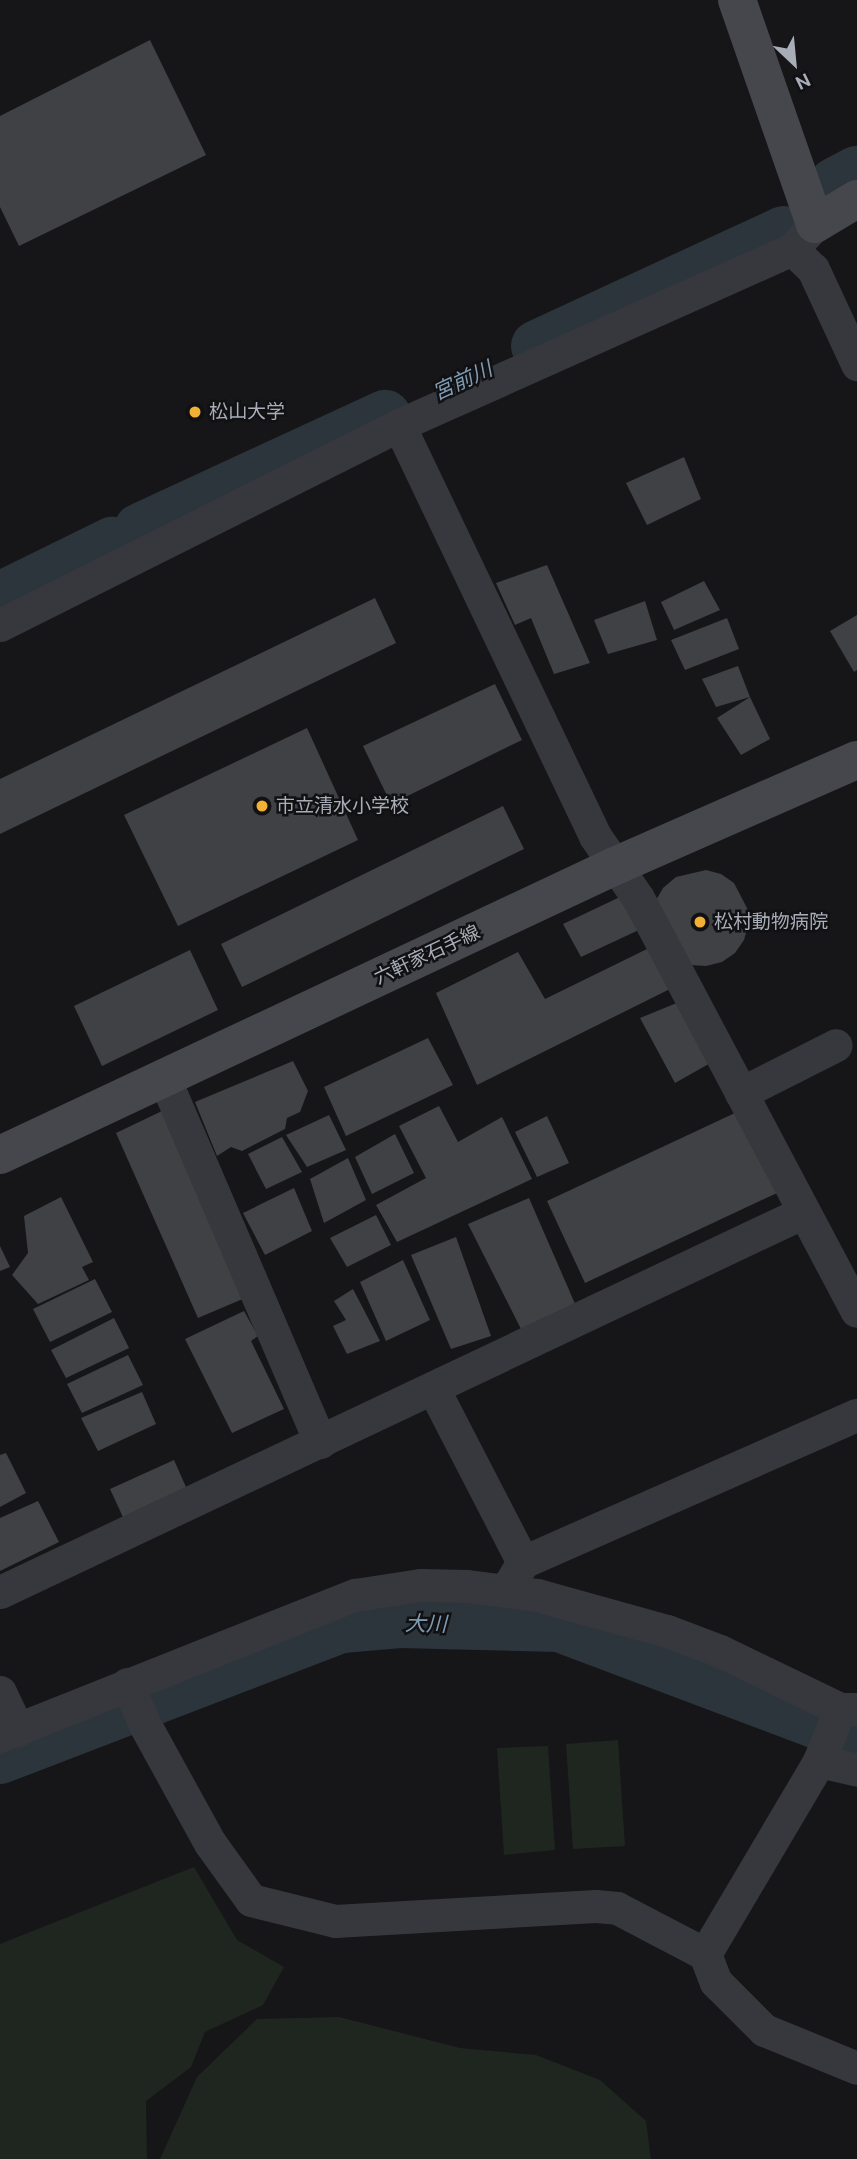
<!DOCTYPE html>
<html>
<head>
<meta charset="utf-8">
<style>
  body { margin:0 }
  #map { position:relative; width:857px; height:2159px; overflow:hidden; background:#161618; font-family:Ubuntu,"Noto Sans JP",sans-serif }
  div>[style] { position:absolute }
  .green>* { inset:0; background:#1e261f }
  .river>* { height:52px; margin:-26px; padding:0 26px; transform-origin:26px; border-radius:26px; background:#2c353c }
  .building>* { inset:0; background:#404145 }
  .street>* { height:33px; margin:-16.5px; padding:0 16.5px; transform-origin:16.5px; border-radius:16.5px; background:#37383d }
  .secondary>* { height:38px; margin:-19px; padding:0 19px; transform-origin:19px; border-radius:19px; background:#45474d }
  .dots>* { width:19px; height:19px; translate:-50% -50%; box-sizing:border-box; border:4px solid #111113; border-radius:50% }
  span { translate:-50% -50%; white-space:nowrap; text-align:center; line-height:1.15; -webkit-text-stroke:5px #111113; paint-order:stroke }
  .poi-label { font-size:19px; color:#a8adb8 }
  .left { translate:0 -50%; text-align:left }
  .street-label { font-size:19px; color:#a8adb8 }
  .water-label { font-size:21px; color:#7f9bb3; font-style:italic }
  .north { position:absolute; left:759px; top:28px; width:70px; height:70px; -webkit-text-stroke:5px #111113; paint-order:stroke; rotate:154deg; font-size:19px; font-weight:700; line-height:28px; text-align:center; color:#a8adb8 }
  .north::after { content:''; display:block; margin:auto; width:24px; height:32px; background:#a8adb8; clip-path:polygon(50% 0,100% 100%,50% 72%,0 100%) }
</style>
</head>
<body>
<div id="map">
  <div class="green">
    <i style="clip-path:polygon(618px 1740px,625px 1846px,573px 1849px,566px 1744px)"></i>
    <i style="clip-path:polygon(548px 1746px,555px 1850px,504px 1855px,497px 1748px)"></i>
    <i style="clip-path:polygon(194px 1867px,237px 1940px,284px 1967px,263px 2005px,205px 2032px,191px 2067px,146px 2101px,147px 2159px,0 2159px,0 1944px)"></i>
    <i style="clip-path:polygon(339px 2017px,460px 2048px,536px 2055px,600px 2080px,646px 2121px,651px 2159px,160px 2159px,197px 2077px,257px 2019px)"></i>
  </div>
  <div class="river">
    <i style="left:834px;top:184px;width:26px;rotate:-28deg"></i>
    <i style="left:537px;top:346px;width:272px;rotate:-24.8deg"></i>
    <i style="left:140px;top:529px;width:270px;rotate:-24.8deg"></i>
    <i style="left:0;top:598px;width:125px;rotate:-26.2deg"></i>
    <i style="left:0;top:1758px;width:366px;rotate:-21deg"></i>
    <i style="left:342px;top:1627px;width:58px;rotate:-4.9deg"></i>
    <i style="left:400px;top:1622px;width:159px;rotate:1.4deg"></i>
    <i style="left:559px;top:1626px;width:318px;rotate:20.6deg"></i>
  </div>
  <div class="building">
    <i style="clip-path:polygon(150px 40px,206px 155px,19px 246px,0 207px,0 116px)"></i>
    <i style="clip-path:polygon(684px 457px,701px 499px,647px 525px,626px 483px)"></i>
    <i style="clip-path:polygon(547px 565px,590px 663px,554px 674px,531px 618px,515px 625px,496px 583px)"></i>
    <i style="clip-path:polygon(704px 581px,720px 610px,674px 630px,661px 602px)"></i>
    <i style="clip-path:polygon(375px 598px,396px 643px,0 834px,0 779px)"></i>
    <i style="clip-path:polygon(645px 601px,657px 640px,608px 654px,594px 620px)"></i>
    <i style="clip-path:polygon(857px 615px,857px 670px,854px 672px,830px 631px)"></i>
    <i style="clip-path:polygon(727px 618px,739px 649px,685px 670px,671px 640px)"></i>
    <i style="clip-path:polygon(738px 666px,750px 697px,716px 707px,702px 679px)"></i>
    <i style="clip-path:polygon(495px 684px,522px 740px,391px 804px,363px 746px)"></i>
    <i style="clip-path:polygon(750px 697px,770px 739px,741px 755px,717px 718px)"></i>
    <i style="clip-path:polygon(307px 728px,358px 840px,178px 926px,124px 815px)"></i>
    <i style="clip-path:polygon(503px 806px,524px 849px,242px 987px,221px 944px)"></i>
    <i style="clip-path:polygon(706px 870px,721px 874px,734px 883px,748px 910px,748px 925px,744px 940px,735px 953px,722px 962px,706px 966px,690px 965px,655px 902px,663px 888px,676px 877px)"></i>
    <i style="clip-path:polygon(622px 896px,641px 929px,581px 957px,563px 924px)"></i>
    <i style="clip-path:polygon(647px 949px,672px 988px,477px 1085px,436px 993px,518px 952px,545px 999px)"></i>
    <i style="clip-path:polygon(190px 950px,218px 1010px,102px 1066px,74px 1006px)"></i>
    <i style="clip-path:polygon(684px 1000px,714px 1061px,675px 1083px,640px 1018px)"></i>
    <i style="clip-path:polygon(428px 1038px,453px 1085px,346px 1136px,324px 1087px)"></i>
    <i style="clip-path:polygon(293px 1061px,308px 1091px,300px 1112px,287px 1118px,285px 1129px,242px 1151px,231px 1147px,217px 1156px,195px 1102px)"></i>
    <i style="clip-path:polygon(439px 1106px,458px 1142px,502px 1117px,532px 1179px,397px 1242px,376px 1205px,426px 1178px,399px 1126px)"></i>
    <i style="clip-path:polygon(162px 1111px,245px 1298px,198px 1318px,116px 1133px)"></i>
    <i style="clip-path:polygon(737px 1112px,777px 1193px,585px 1283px,547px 1201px)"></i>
    <i style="clip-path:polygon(329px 1115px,346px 1150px,307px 1167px,286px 1135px)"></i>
    <i style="clip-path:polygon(547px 1116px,569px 1163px,537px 1177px,515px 1132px)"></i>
    <i style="clip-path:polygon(395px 1134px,414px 1173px,372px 1194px,355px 1157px)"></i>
    <i style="clip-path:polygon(282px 1137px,302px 1172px,266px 1189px,248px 1154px)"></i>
    <i style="clip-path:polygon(348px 1158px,366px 1200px,324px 1223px,310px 1179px)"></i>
    <i style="clip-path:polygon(294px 1188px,312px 1231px,265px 1255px,243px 1213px)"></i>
    <i style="clip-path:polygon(61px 1197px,93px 1262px,82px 1267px,89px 1280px,38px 1304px,12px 1275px,28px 1253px,24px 1216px)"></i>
    <i style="clip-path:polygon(529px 1198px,576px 1306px,521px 1329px,468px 1224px)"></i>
    <i style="clip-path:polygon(376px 1215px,391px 1245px,347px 1267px,330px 1238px)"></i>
    <i style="clip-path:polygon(456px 1237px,491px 1336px,451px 1349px,411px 1255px)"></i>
    <i style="clip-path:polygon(0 1246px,10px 1267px,0 1271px)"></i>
    <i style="clip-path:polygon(403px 1260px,430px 1320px,386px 1341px,360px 1282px)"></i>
    <i style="clip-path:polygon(95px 1279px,112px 1312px,50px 1342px,33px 1309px)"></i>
    <i style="clip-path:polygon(353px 1289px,380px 1341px,347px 1354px,333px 1326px,346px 1320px,334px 1301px)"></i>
    <i style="clip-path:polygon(244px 1311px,258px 1336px,251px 1341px,284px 1409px,232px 1433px,185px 1339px)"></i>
    <i style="clip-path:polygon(114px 1318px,129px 1348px,66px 1378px,51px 1350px)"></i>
    <i style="clip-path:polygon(128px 1355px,143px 1385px,82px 1413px,67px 1384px)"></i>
    <i style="clip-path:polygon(142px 1392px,156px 1424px,98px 1451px,81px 1418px)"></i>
    <i style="clip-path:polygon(6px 1453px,26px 1493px,0 1507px,0 1455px)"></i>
    <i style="clip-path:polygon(174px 1460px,190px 1496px,127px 1526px,110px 1489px)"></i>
    <i style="clip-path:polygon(38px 1501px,59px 1542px,0 1571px,0 1518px)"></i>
  </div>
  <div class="street">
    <i style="left:792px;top:249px;width:29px;rotate:44deg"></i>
    <i style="left:813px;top:269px;width:105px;rotate:65.1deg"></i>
    <i style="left:399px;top:425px;width:455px;rotate:64.5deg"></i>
    <i style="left:595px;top:836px;width:75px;rotate:55.3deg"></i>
    <i style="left:638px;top:898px;width:467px;rotate:62.1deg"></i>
    <i style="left:0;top:625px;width:446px;rotate:-26.6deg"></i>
    <i style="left:399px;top:425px;width:431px;rotate:-24.1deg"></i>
    <i style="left:792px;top:249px;width:34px;rotate:-47deg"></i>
    <i style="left:165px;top:1080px;width:394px;rotate:66.8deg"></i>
    <i style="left:741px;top:1093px;width:106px;rotate:-26.8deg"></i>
    <i style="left:433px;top:1388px;width:196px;rotate:62.7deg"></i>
    <i style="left:506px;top:1590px;width:33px;rotate:-59deg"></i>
    <i style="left:523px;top:1562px;width:365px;rotate:-23.8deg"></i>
    <i style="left:0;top:1592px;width:889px;rotate:-25.3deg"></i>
    <i style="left:127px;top:1684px;width:45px;rotate:66.3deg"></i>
    <i style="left:145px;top:1725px;width:135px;rotate:61.2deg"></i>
    <i style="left:210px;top:1843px;width:70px;rotate:54.3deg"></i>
    <i style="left:251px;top:1900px;width:87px;rotate:14deg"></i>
    <i style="left:335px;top:1921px;width:261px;rotate:-3.3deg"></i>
    <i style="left:596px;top:1906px;width:21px;rotate:5deg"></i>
    <i style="left:617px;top:1908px;width:99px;rotate:27.6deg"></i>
    <i style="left:705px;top:1954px;width:30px;rotate:69deg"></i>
    <i style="left:716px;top:1982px;width:68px;rotate:45deg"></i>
    <i style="left:764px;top:2030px;width:100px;rotate:22.2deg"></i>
    <i style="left:0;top:1692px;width:42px;rotate:64.7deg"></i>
    <i style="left:0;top:1736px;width:382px;rotate:-21.7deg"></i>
    <i style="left:355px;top:1595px;width:66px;rotate:-8.7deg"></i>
    <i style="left:420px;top:1585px;width:47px;rotate:1.2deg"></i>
    <i style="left:467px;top:1586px;width:71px;rotate:7.3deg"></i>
    <i style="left:537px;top:1595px;width:135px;rotate:15.5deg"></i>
    <i style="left:667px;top:1631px;width:57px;rotate:20.7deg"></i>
    <i style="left:720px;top:1651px;width:133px;rotate:25.8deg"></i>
    <i style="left:840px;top:1709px;width:17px"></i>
    <i style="left:819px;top:1761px;width:39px;rotate:13deg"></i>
    <i style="left:705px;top:1954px;width:224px;rotate:-59.4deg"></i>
    <i style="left:819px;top:1761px;width:56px;rotate:-68deg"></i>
  </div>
  <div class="secondary">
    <i style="left:737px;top:0;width:237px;rotate:70.8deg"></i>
    <i style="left:815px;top:224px;width:49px;rotate:-30.8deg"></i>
    <i style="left:0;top:1155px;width:680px;rotate:-25.17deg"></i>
    <i style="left:615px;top:866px;width:264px;rotate:-23.7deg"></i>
  </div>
  <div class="dots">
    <i style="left:195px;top:412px;background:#f2b134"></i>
    <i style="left:262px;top:806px;background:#f2b134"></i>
    <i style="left:700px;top:922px;background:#f2b134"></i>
  </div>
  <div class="poi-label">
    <span class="left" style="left:209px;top:412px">松山大学</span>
    <span class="left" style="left:276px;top:806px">市立清水小学校</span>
    <span class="left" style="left:714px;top:922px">松村動物病院</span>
  </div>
  <div class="street-label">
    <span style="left:427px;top:955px;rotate:-25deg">六軒家石手線</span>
  </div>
  <div class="water-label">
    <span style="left:462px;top:380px;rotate:-25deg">宮前川</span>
    <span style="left:426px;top:1623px;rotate:1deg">大川</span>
  </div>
  <div class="north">N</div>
</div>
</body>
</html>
